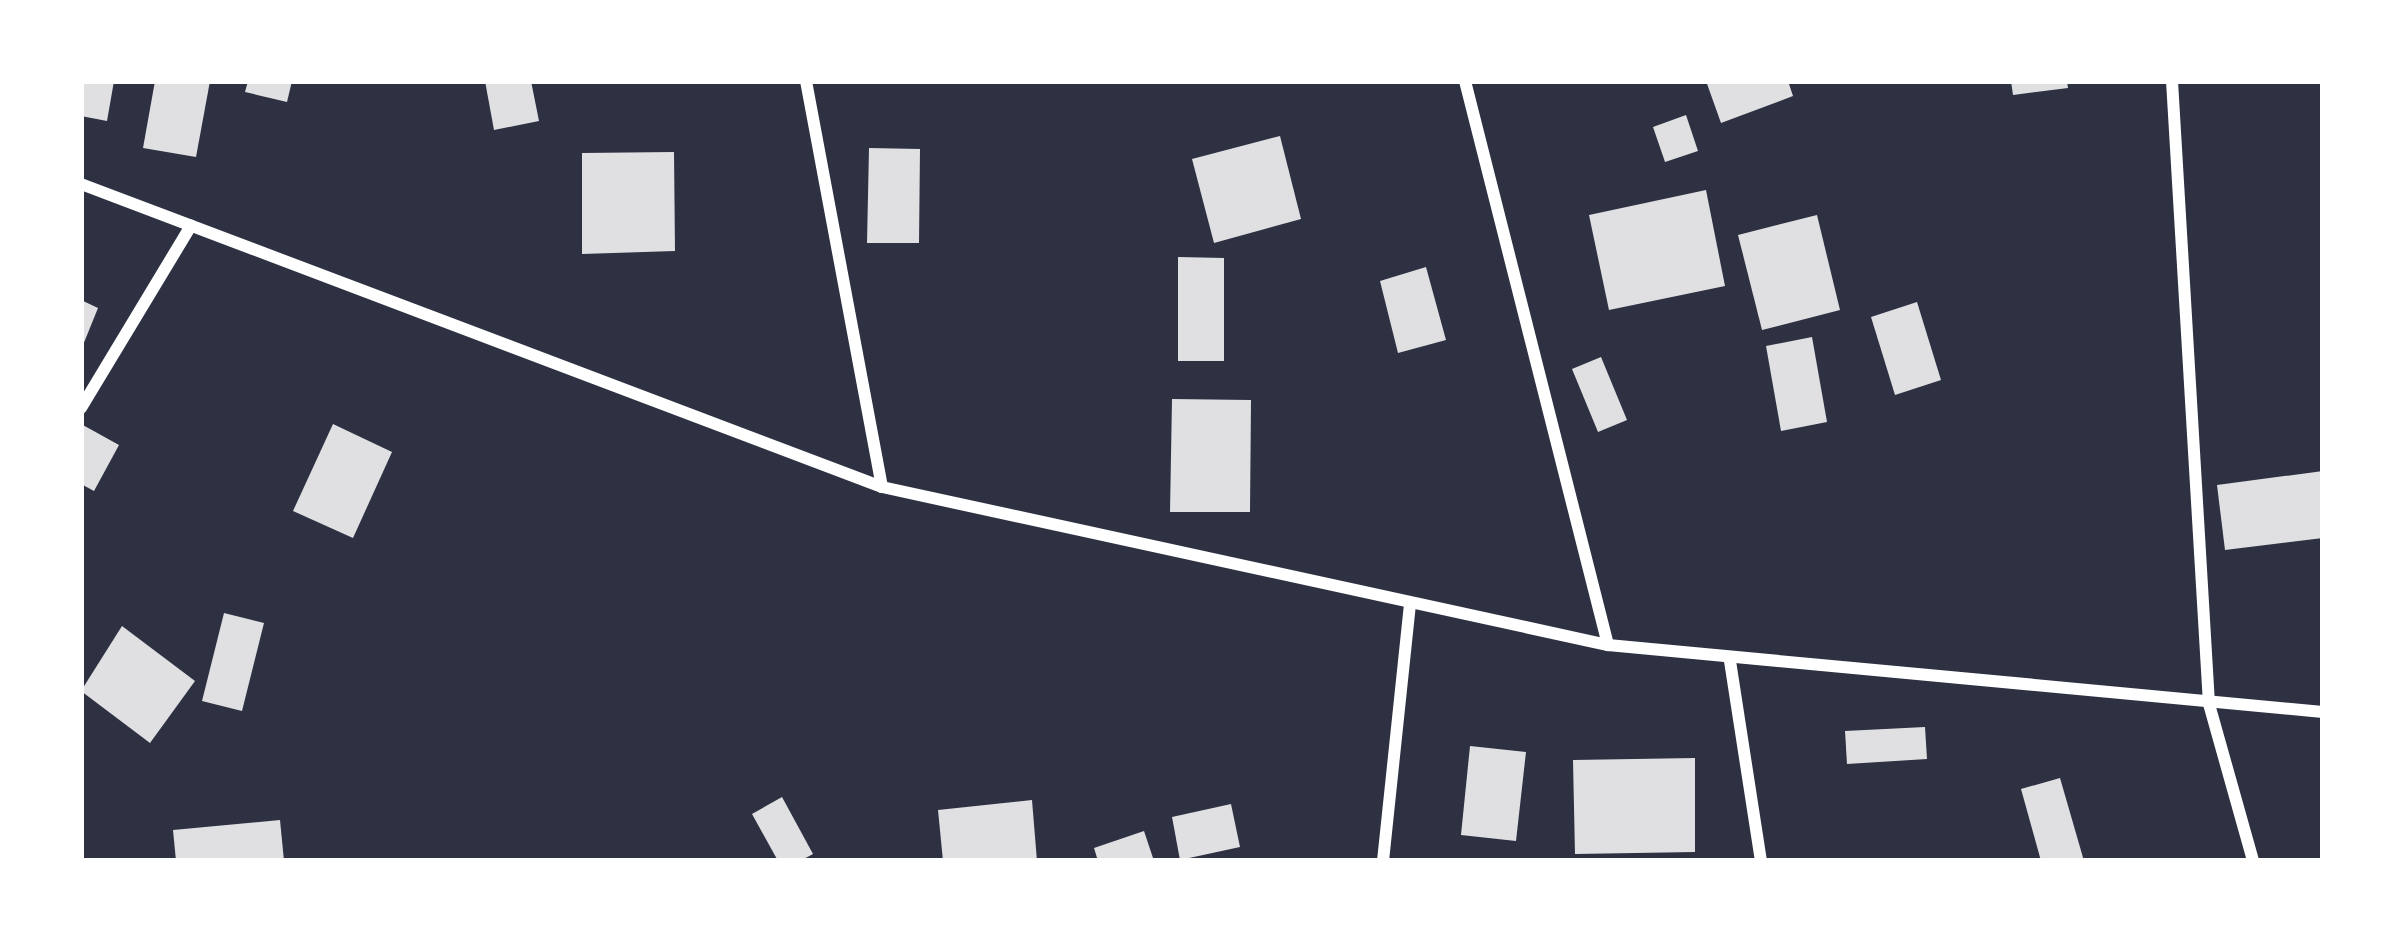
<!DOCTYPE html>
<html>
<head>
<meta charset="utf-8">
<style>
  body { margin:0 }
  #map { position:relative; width:2404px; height:942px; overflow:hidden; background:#2d3142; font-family:Montserrat,sans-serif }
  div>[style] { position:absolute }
  .building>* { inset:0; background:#e0e0e3 }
  .minor>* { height:12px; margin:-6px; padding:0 6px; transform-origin:6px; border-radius:6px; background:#fff }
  span { translate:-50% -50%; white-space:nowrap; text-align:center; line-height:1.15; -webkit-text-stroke:10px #fff; paint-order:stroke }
  .frame { position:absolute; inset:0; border:84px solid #fff; pointer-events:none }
</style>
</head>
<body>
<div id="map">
  <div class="building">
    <i style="clip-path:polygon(81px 81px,114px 81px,107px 121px,81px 116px)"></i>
    <i style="clip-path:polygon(155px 81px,210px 81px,196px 157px,143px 148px)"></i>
    <i style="clip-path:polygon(248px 81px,292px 81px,287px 102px,245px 92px)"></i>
    <i style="clip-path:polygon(485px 81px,531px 81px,539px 121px,494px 130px)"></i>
    <i style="clip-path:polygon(1706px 81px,1788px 81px,1793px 96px,1721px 123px)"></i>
    <i style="clip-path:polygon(2011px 81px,2067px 81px,2068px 88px,2013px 95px)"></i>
    <i style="clip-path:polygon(1686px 115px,1698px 151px,1665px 162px,1653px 127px)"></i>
    <i style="clip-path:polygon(1280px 136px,1301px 219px,1214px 243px,1192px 159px)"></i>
    <i style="clip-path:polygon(869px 148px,920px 149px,919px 243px,867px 243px)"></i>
    <i style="clip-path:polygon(674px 152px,675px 251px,582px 254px,582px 153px)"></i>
    <i style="clip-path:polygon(1706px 190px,1725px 286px,1609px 310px,1589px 215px)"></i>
    <i style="clip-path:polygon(1817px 215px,1840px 310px,1762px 330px,1738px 235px)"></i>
    <i style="clip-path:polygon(1178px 257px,1224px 258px,1224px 361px,1178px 361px)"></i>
    <i style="clip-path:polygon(1426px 267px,1446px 340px,1398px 353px,1380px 281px)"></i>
    <i style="clip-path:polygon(81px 300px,98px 308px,81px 350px)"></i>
    <i style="clip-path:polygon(1917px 302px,1941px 380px,1895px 395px,1871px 317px)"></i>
    <i style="clip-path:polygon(1812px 337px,1827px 422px,1781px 431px,1766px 346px)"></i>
    <i style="clip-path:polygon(1601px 357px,1627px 420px,1598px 432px,1572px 369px)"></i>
    <i style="clip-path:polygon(1172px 399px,1251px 400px,1250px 512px,1170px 512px)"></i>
    <i style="clip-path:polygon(81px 424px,119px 445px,94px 491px,81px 484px)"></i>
    <i style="clip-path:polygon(333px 424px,392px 452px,353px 538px,293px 511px)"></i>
    <i style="clip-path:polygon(2323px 471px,2323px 538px,2225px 550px,2217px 485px)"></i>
    <i style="clip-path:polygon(224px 613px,264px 623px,242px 711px,202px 701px)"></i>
    <i style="clip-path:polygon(122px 626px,195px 681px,150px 743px,81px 691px)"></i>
    <i style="clip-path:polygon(1925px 727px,1927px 759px,1847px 764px,1845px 731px)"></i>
    <i style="clip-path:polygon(1470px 746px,1526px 752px,1516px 841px,1461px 835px)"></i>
    <i style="clip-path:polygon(1695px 758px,1695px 852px,1575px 854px,1573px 760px)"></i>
    <i style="clip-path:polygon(2060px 778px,2084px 861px,2041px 861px,2021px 789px)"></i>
    <i style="clip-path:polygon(782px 797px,813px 854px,800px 861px,778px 861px,752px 814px)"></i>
    <i style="clip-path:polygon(1032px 800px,1037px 861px,943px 861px,938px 810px)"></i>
    <i style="clip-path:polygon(1231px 804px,1240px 847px,1180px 860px,1172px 817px)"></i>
    <i style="clip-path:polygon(280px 820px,284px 861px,176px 861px,173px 830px)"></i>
    <i style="clip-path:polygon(1144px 831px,1154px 861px,1098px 861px,1094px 848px)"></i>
  </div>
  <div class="minor">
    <i style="left:806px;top:81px;width:413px;rotate:79.4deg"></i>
    <i style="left:1465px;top:81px;width:582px;rotate:75.77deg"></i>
    <i style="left:2172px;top:81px;width:624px;rotate:86.6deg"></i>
    <i style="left:2209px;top:704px;width:163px;rotate:74.3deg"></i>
    <i style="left:81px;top:184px;width:856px;rotate:20.72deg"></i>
    <i style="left:882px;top:487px;width:743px;rotate:12.28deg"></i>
    <i style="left:1608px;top:645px;width:718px;rotate:5.35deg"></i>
    <i style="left:81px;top:408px;width:213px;rotate:-58.9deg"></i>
    <i style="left:1730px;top:661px;width:202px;rotate:81.2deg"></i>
    <i style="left:1383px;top:861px;width:260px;rotate:-84deg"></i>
  </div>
  <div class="frame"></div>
</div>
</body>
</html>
